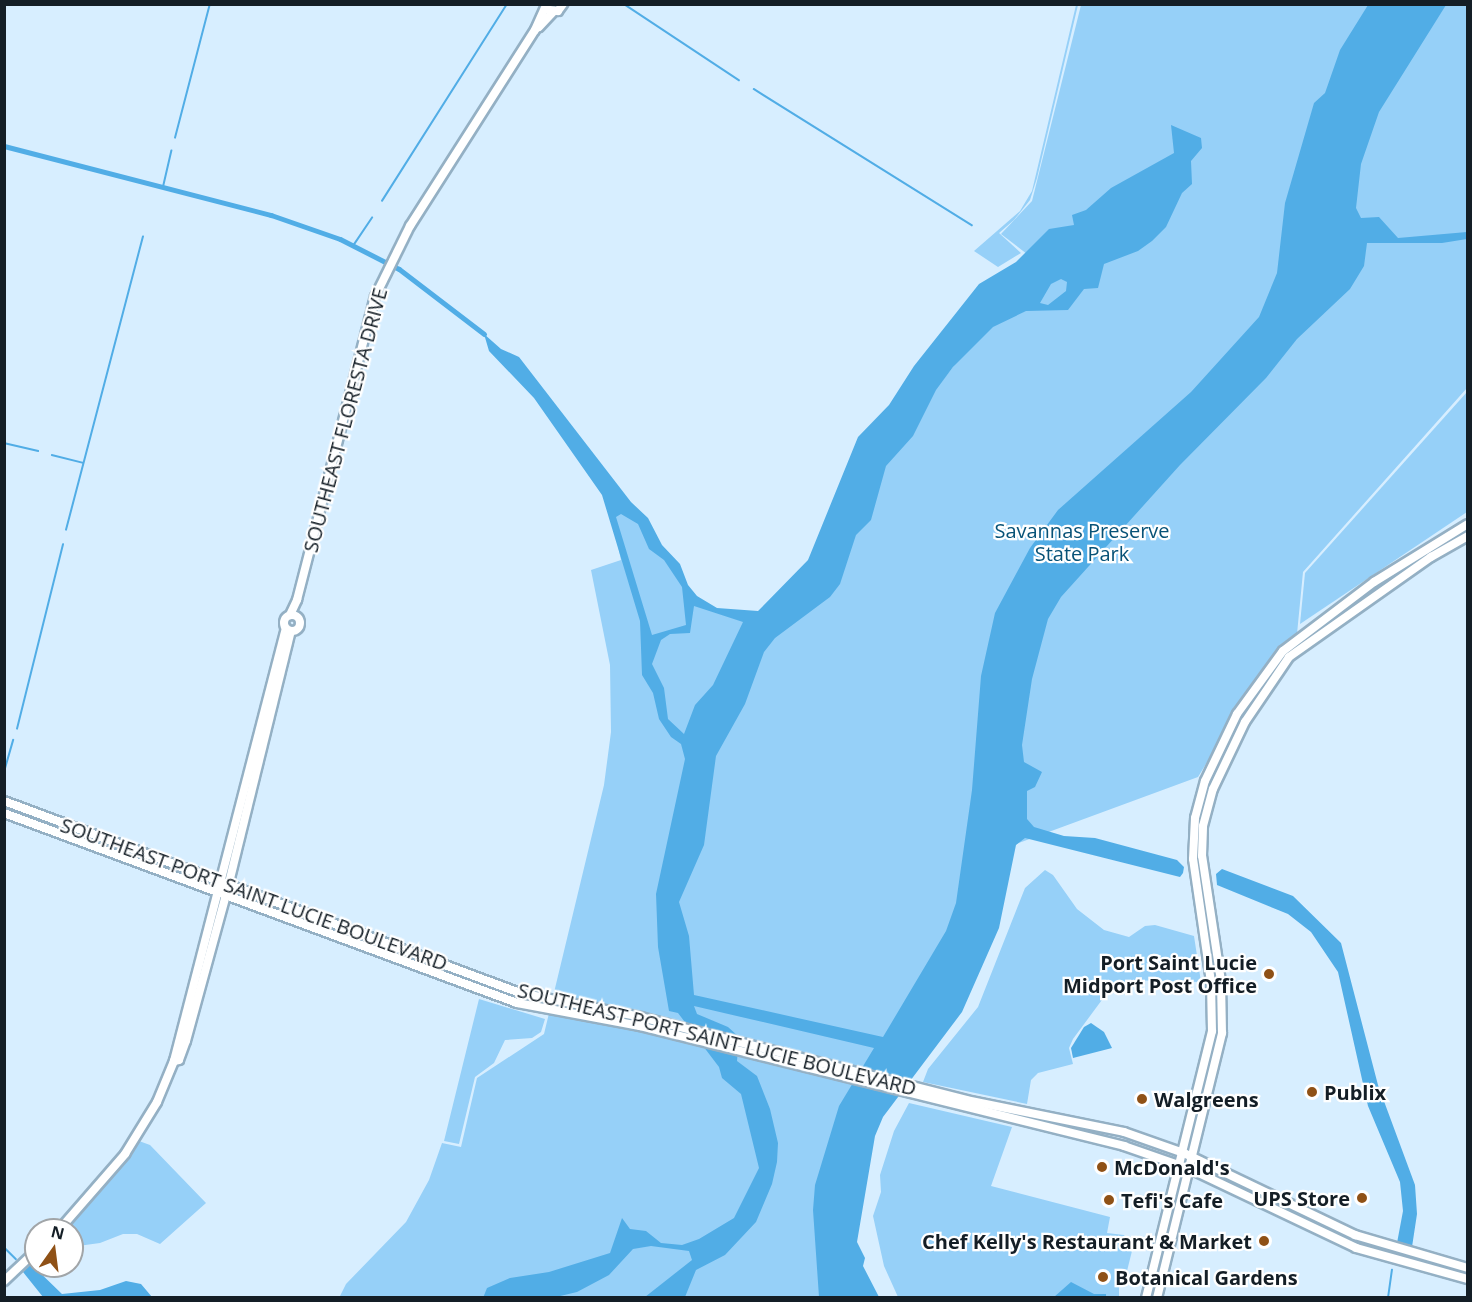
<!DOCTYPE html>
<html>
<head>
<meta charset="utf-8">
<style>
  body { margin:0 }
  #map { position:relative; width:1472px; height:1302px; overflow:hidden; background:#d7eeff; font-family:"Open Sans",sans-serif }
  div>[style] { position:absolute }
  .green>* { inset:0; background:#96d0f8 }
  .water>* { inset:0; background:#51ade6 }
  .stream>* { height:1.5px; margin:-0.75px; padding:0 0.75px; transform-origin:0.75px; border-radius:0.75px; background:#51ade6 }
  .canal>* { height:5px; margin:-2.5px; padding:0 2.5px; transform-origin:2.5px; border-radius:2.5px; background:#51ade6 }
  .roads { filter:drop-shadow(2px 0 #94b0c4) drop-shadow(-2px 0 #94b0c4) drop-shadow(0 2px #94b0c4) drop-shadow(0 -2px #94b0c4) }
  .secondary>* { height:8px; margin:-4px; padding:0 4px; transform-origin:4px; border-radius:4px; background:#fff }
  .secondary>.ring { margin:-4px; padding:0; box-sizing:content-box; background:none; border:8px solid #fff; border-radius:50% }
  .primary>* { height:8px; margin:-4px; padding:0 4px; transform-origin:4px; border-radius:4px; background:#fff }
  .dots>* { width:16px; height:16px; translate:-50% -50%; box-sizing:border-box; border:3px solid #fff; border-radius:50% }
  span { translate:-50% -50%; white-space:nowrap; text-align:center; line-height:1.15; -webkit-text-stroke:4.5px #fff; paint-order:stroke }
  .street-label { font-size:20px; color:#141e26 }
  .park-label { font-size:20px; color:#075277 }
  .poi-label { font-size:20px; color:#141e26; font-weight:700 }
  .right { translate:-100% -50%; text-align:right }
  .left { translate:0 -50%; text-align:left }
  .frame { position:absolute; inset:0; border:6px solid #141e26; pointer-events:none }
  .north { position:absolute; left:24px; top:1218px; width:60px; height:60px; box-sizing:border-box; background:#fff; border:2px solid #a1a5a8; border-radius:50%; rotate:14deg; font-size:16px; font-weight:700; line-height:24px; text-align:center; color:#141e26 }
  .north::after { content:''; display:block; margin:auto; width:21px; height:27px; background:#8f5116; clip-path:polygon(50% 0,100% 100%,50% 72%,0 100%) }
</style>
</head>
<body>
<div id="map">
  <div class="green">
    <i style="clip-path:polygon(1076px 5px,1078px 5px,1037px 178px,1030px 200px,1014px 220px,999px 233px,1021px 253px,998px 267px,974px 251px,1020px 211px,1032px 191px)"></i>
    <i style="clip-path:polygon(1081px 5px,1467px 5px,1467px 388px,1303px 572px,1297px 634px,1268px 662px,1198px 777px,997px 851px,856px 1117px,851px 1297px,339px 1298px,346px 1284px,406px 1222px,429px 1180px,442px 1143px,461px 1147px,477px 1078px,544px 1034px,604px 785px,611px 732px,610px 665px,591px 570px,621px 560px,612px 519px,616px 509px,629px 509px,688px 593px,713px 610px,756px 625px,806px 593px,844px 506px,1036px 261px,1001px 234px,1032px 201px)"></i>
    <i style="clip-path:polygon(1467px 392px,1467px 512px,1300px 624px,1305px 573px)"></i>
    <i style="clip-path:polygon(1045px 870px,1053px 875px,1077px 909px,1104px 930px,1129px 937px,1145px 926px,1155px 925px,1194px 936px,1201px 982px,1129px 980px,1110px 989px,1073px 1039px,1069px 1048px,1073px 1064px,1038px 1073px,1031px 1080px,1027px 1104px,923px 1082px,928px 1069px,978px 1007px,1025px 888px)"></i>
    <i style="clip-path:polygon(479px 999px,545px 1019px,541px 1032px,532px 1038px,505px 1040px,494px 1063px,475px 1077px,459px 1144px,444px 1141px)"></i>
    <i style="clip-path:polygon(909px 1103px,1012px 1127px,991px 1186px,1110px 1217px,1107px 1233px,1124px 1235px,1133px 1247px,1127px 1271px,1119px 1276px,1119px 1297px,898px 1297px,884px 1266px,873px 1216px,881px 1192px,880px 1175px,894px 1131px)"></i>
    <i style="clip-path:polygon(139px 1141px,150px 1145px,206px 1203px,160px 1244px,137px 1234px,123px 1234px,100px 1243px,78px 1246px,71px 1225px)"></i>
  </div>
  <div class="water">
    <i style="clip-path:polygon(evenodd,1368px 5px,1446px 5px,1379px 112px,1361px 164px,1356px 208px,1361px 218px,1379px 217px,1398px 238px,1467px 232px,1467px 239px,1442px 243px,1367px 243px,1364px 266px,1350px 289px,1297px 339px,1266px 378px,1180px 465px,1061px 597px,1048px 619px,1032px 679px,1022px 745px,1024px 762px,1042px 772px,1035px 787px,1027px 791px,1027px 819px,1034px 827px,1064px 836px,1095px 838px,1177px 860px,1184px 867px,1183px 873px,1180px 877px,1025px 838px,1016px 845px,999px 928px,962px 1012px,883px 1117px,875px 1136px,857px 1242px,865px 1258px,863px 1266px,879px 1297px,819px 1297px,813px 1210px,815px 1185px,839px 1106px,874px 1048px,694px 1006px,697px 1014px,728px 1027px,739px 1037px,737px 1061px,757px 1076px,770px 1109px,778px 1143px,777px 1162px,772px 1184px,756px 1222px,725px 1255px,696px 1270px,685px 1297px,645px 1297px,692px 1260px,689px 1251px,651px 1246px,633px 1249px,609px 1275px,577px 1292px,556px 1297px,483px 1298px,487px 1288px,510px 1278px,549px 1272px,610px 1253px,622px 1218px,630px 1229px,646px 1231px,661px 1243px,682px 1245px,699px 1239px,734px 1218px,759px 1168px,741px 1094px,722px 1078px,719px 1067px,678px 1013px,669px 1011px,658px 947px,656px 894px,685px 759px,681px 744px,671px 737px,659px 719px,653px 693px,642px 675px,640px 621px,602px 495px,534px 398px,489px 351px,484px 334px,501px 349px,519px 357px,631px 502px,648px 518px,662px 545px,680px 564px,688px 585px,697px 596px,717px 608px,758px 611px,808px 560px,858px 437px,889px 405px,914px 366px,979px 284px,1016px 262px,1049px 229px,1074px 225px,1072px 215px,1086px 210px,1111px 188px,1174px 153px,1171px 125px,1201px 138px,1202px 148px,1191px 161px,1192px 184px,1182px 193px,1166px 227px,1152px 241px,1138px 251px,1104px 264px,1098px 288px,1084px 289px,1068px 310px,1026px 311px,993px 327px,953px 367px,936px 390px,913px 436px,886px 466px,871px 520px,856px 535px,840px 584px,830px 597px,775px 638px,764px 652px,745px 704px,716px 756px,704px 845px,679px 902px,689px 936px,694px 995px,883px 1037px,946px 931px,956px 903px,972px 790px,981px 676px,995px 613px,1030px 548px,1058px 510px,1191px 392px,1259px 317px,1277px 273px,1285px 203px,1314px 103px,1325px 93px,1340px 50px,1368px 5px,1061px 279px,1067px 282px,1066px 291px,1048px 305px,1040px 303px,1051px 284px,1061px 279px,1368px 5px,621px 514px,638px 524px,649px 549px,664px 560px,682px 587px,686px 625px,652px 635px,616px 517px,621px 514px,1368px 5px,694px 606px,743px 622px,713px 685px,695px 705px,684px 734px,668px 719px,664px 688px,652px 664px,661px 640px,670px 634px,690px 633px,694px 606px)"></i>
    <i style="clip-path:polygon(1222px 869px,1293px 896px,1341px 943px,1378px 1085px,1415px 1185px,1417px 1214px,1412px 1247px,1397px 1243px,1403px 1211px,1400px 1182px,1368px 1106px,1338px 972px,1311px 932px,1288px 914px,1217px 885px,1216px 874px)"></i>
    <i style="clip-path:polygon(1091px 1023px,1104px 1032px,1112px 1048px,1073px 1058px,1071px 1048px,1084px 1027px)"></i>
    <i style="clip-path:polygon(31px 1264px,62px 1294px,100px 1290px,126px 1281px,141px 1284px,152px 1297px,43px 1297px,23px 1272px)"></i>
    <i style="clip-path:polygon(1071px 1282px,1094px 1294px,1106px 1294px,1106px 1297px,1054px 1297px)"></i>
  </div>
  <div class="stream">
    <i style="left:624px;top:4px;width:138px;rotate:33.5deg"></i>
    <i style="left:754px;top:89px;width:257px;rotate:32deg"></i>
    <i style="left:175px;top:138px;width:138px;rotate:-75.4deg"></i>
    <i style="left:163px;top:187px;width:37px;rotate:-77deg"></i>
    <i style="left:382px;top:201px;width:233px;rotate:-57.6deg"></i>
    <i style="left:353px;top:246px;width:34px;rotate:-56deg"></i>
    <i style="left:4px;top:443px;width:35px;rotate:13deg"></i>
    <i style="left:52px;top:455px;width:32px;rotate:14deg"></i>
    <i style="left:66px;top:530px;width:303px;rotate:-75.3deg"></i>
    <i style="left:17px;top:729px;width:190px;rotate:-76deg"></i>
    <i style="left:4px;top:772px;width:33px;rotate:-74deg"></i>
    <i style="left:4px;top:1247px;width:17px;rotate:45deg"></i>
    <i style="left:1388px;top:1298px;width:28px;rotate:-82deg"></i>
  </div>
  <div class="canal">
    <i style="left:4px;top:146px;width:276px;rotate:14.5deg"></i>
    <i style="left:271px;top:215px;width:73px;rotate:19.2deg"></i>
    <i style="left:340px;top:239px;width:66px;rotate:27deg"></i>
    <i style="left:399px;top:269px;width:107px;rotate:37.4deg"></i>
  </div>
  <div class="roads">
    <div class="secondary">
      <i style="left:550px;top:10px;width:8px;rotate:7deg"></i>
      <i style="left:558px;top:11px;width:9px;rotate:-54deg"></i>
      <i style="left:539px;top:27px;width:22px;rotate:-47deg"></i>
      <i class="ring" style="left:284px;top:615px;width:8px;height:8px"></i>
      <i style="left:290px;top:615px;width:17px;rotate:-65deg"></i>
      <i style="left:297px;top:600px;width:313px;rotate:-75.6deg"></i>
      <i style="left:375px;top:297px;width:79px;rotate:-63.8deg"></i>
      <i style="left:410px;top:226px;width:232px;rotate:-57.5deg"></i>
      <i style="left:535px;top:30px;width:27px;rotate:-66deg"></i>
      <i style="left:174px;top:1061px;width:5px;rotate:-11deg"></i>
      <i style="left:179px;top:1060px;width:20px;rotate:-70deg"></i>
      <i style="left:186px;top:1041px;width:151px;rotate:-74.7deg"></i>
      <i style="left:226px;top:895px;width:272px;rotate:-76.2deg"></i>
      <i style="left:59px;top:1230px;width:101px;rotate:-49deg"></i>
      <i style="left:125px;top:1154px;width:61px;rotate:-58.4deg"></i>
      <i style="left:157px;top:1102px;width:44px;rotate:-67.5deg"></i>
      <i style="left:174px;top:1061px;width:447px;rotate:-75.5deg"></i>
      <i style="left:4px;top:1281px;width:44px;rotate:-43.2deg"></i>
      <i style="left:1146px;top:1298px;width:275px;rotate:-76.1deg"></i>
      <i style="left:1212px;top:1031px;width:49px;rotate:-91.2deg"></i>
      <i style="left:1211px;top:982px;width:124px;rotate:-98.3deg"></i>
      <i style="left:1193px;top:859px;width:41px;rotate:-87.2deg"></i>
      <i style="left:1195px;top:818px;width:38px;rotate:-75deg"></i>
      <i style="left:1205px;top:781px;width:74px;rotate:-64.5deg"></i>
      <i style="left:1237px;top:714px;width:78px;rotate:-53.9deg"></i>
      <i style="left:1283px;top:651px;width:114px;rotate:-37.2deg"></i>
      <i style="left:1374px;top:582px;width:110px;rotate:-31.7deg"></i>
      <i style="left:1157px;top:1298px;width:273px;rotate:-76.2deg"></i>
      <i style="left:1222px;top:1033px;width:52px;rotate:-91.1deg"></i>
      <i style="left:1221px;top:981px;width:126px;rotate:-98.6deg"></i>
      <i style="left:1202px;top:856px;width:30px;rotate:-88deg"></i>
      <i style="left:1203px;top:826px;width:38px;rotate:-75deg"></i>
      <i style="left:1213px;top:789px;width:74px;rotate:-64.5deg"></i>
      <i style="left:1245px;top:722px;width:78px;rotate:-55.9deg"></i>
      <i style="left:1289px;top:657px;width:174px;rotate:-35.2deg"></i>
      <i style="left:1431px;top:557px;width:43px;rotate:-29.6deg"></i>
    </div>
    <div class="primary">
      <i style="left:4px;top:801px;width:551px;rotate:20.41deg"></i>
      <i style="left:520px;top:993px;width:123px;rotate:11.2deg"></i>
      <i style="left:641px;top:1017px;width:335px;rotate:14.3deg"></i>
      <i style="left:966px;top:1100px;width:161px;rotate:11.4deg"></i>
      <i style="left:1124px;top:1132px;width:64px;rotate:19.3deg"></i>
      <i style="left:1184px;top:1153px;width:190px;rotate:25.6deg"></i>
      <i style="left:1355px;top:1235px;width:118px;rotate:16.3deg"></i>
      <i style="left:4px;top:813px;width:547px;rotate:20.32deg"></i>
      <i style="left:517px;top:1003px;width:125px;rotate:10.6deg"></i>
      <i style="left:640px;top:1026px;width:499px;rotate:13.9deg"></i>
      <i style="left:1124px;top:1146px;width:70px;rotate:19.2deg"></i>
      <i style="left:1190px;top:1169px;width:184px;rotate:25.4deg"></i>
      <i style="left:1356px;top:1248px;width:116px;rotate:15.5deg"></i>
    </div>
  </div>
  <div class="dots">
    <i style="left:1269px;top:974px;background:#8f5116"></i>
    <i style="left:1312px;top:1092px;background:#8f5116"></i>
    <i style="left:1142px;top:1099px;background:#8f5116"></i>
    <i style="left:1102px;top:1167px;background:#8f5116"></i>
    <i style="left:1362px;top:1198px;background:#8f5116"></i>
    <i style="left:1109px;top:1200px;background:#8f5116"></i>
    <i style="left:1264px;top:1241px;background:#8f5116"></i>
    <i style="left:1103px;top:1277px;background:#8f5116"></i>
  </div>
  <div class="street-label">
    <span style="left:345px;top:420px;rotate:-75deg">SOUTHEAST FLORESTA DRIVE</span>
    <span style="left:254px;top:894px;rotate:20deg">SOUTHEAST PORT SAINT LUCIE BOULEVARD</span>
    <span style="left:717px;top:1039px;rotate:14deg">SOUTHEAST PORT SAINT LUCIE BOULEVARD</span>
  </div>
  <div class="park-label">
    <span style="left:1082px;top:542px">Savannas Preserve<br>State Park</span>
  </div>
  <div class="poi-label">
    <span class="right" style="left:1257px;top:974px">Port Saint Lucie<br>Midport Post Office</span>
    <span class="left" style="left:1324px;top:1092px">Publix</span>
    <span class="left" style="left:1154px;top:1099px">Walgreens</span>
    <span class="left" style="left:1114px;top:1167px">McDonald's</span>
    <span class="right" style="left:1350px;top:1198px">UPS Store</span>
    <span class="left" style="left:1121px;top:1200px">Tefi's Cafe</span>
    <span class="right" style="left:1252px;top:1241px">Chef Kelly's Restaurant &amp; Market</span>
    <span class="left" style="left:1115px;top:1277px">Botanical Gardens</span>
  </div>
  <div class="frame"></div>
  <div class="north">N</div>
</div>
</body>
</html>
